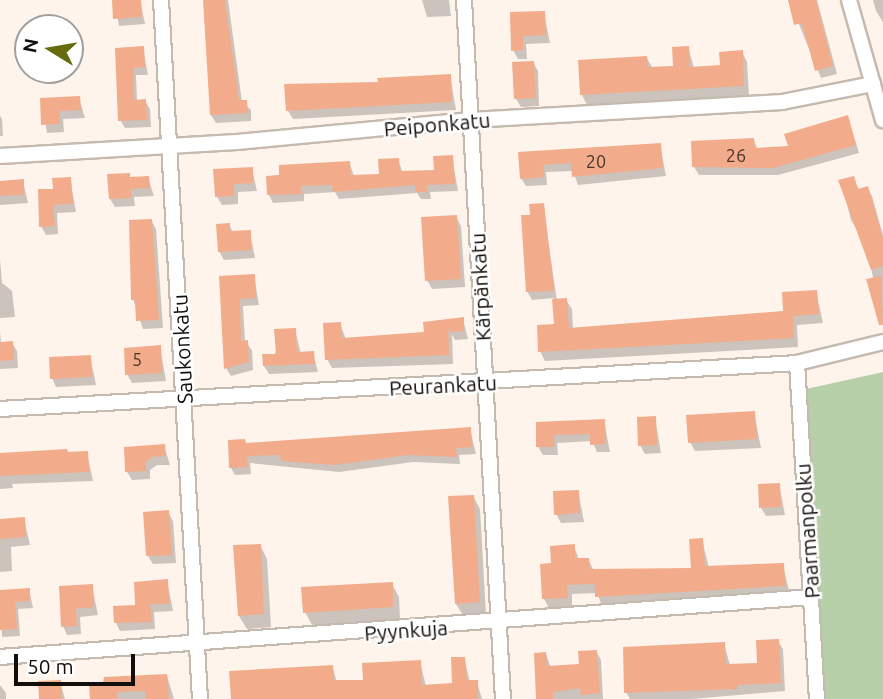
<!DOCTYPE html>
<html>
<head>
<meta charset="utf-8">
<style>
  body { margin:0 }
  #map { position:relative; width:883px; height:699px; overflow:hidden; background:#fef4ec; font-family:Ubuntu,sans-serif }
  div>[style] { position:absolute }
  .green>* { inset:0; background:#b8d0aa }
  .shadow>* { inset:0; background:#0003 }
  .building>* { inset:0; background:#f2ac8b }
  .roads { filter:drop-shadow(2px 0 #c5bab0) drop-shadow(-2px 0 #c5bab0) drop-shadow(0 2px #c5bab0) drop-shadow(0 -2px #c5bab0) }
  .minor>* { height:14px; margin:-7px; padding:0 7px; transform-origin:7px; border-radius:7px; background:#fff }
  span { translate:-50% -50%; white-space:nowrap; text-align:center; line-height:1.15; -webkit-text-stroke:5px #fff; paint-order:stroke }
  .number-label { font-size:18px; color:#4a362b }
  .number-label span { -webkit-text-stroke-width:0 }
  .street-label { font-size:21px; color:#120e0b }
  .north { position:absolute; left:14px; top:14px; width:70px; height:70px; box-sizing:border-box; background:#fff; border:2px solid #a09f9d; border-radius:50%; rotate:281deg; font-size:19px; font-weight:700; line-height:28px; text-align:center; color:#120e0b }
  .north::after { content:''; display:block; margin:auto; width:24px; height:32px; background:#666b0d; clip-path:polygon(50% 0,100% 100%,50% 72%,0 100%) }
  .scale { position:absolute; left:14px; top:654px; width:121px; height:32px; box-sizing:border-box; border:4px solid #120e0b; border-top:0; padding-left:9px; font-size:21px; line-height:24px; white-space:nowrap; color:#120e0b; -webkit-text-stroke:5px #fff; paint-order:stroke }
</style>
</head>
<body>
<div id="map">
  <div class="green">
    <i style="clip-path:polygon(883px 372px,883px 699px,825px 699px,806px 389px)"></i>
  </div>
  <div class="shadow">
    <i style="clip-path:polygon(114px 0,140px 0,145px 24px,119px 26px)"></i>
    <i style="clip-path:polygon(205px 0,228px 0,242px 102px,251px 110px,251px 121px,216px 123px,211px 115px)"></i>
    <i style="clip-path:polygon(422px 0,449px 0,451px 16px,427px 17px)"></i>
    <i style="clip-path:polygon(789px 0,817px 0,837px 74px,821px 78px)"></i>
    <i style="clip-path:polygon(873px 0,883px 0,883px 22px,876px 11px)"></i>
    <i style="clip-path:polygon(544px 13px,550px 43px,526px 44px,527px 59px,518px 59px,513px 50px,511px 14px)"></i>
    <i style="clip-path:polygon(688px 47px,694px 68px,722px 66px,742px 52px,747px 62px,749px 96px,587px 105px,582px 95px,646px 57px,652px 67px,675px 68px)"></i>
    <i style="clip-path:polygon(143px 48px,148px 75px,136px 75px,137px 101px,145px 101px,150px 109px,151px 127px,125px 128px,120px 120px,117px 50px)"></i>
    <i style="clip-path:polygon(533px 62px,538px 71px,539px 106px,521px 107px,516px 99px)"></i>
    <i style="clip-path:polygon(450px 76px,456px 110px,293px 119px,288px 111px,380px 84px)"></i>
    <i style="clip-path:polygon(79px 98px,85px 118px,63px 119px,64px 132px,47px 133px,41px 99px)"></i>
    <i style="clip-path:polygon(0 116px,2px 119px,3px 136px,0 136px)"></i>
    <i style="clip-path:polygon(848px 117px,859px 153px,778px 175px,699px 175px,694px 167px,753px 139px,758px 150px,790px 148px)"></i>
    <i style="clip-path:polygon(660px 145px,666px 176px,578px 185px,573px 171px,546px 172px,547px 185px,526px 186px,521px 178px,520px 154px)"></i>
    <i style="clip-path:polygon(452px 157px,458px 191px,430px 192px,431px 199px,421px 199px,417px 193px,339px 199px,335px 192px,304px 194px,304px 201px,273px 203px,269px 195px,268px 177px,349px 162px,354px 176px,380px 175px,398px 160px,403px 173px,435px 172px)"></i>
    <i style="clip-path:polygon(252px 169px,257px 191px,238px 192px,238px 204px,222px 205px,217px 197px)"></i>
    <i style="clip-path:polygon(131px 178px,148px 178px,154px 196px,134px 197px,135px 206px,115px 207px,110px 199px)"></i>
    <i style="clip-path:polygon(853px 178px,859px 190px,867px 188px,872px 196px,883px 235px,883px 325px,866px 244px,851px 220px,841px 181px)"></i>
    <i style="clip-path:polygon(70px 179px,76px 212px,57px 213px,58px 234px,46px 235px,41px 226px,54px 190px)"></i>
    <i style="clip-path:polygon(23px 181px,28px 203px,0 205px,0 182px)"></i>
    <i style="clip-path:polygon(543px 205px,557px 301px,566px 300px,572px 309px,573px 330px,785px 313px,816px 291px,823px 323px,797px 325px,798px 347px,545px 361px,540px 351px,556px 326px,554px 298px,532px 300px,527px 291px,531px 217px)"></i>
    <i style="clip-path:polygon(456px 217px,461px 226px,465px 287px,432px 289px,427px 280px)"></i>
    <i style="clip-path:polygon(151px 220px,156px 229px,163px 328px,143px 329px,133px 299px)"></i>
    <i style="clip-path:polygon(229px 225px,233px 232px,250px 232px,255px 258px,224px 260px,219px 251px)"></i>
    <i style="clip-path:polygon(0 259px,2px 283px,12px 291px,15px 317px,0 318px)"></i>
    <i style="clip-path:polygon(254px 276px,259px 305px,243px 306px,245px 342px,252px 350px,253px 370px,231px 376px,226px 368px,221px 278px)"></i>
    <i style="clip-path:polygon(463px 319px,468px 339px,455px 340px,452px 334px,453px 364px,332px 368px,327px 359px,340px 324px,346px 339px,426px 334px)"></i>
    <i style="clip-path:polygon(295px 330px,301px 354px,313px 353px,318px 372px,269px 374px,264px 366px)"></i>
    <i style="clip-path:polygon(0 331px,1px 343px,12px 343px,17px 351px,18px 368px,0 369px)"></i>
    <i style="clip-path:polygon(160px 347px,166px 381px,132px 383px,127px 374px)"></i>
    <i style="clip-path:polygon(90px 356px,96px 385px,56px 387px,52px 378px)"></i>
    <i style="clip-path:polygon(754px 413px,761px 448px,695px 451px,690px 442px)"></i>
    <i style="clip-path:polygon(655px 418px,661px 453px,645px 454px,640px 445px)"></i>
    <i style="clip-path:polygon(604px 421px,610px 452px,597px 452px,592px 441px,557px 443px,558px 455px,543px 455px,538px 447px,537px 424px)"></i>
    <i style="clip-path:polygon(470px 429px,476px 454px,459px 455px,460px 464px,413px 462px,339px 472px,250px 463px,251px 474px,235px 475px,231px 468px,246px 444px)"></i>
    <i style="clip-path:polygon(164px 446px,170px 465px,157px 465px,150px 470px,150px 479px,132px 480px,127px 472px)"></i>
    <i style="clip-path:polygon(87px 453px,93px 481px,12px 484px,13px 488px,0 489px,0 455px)"></i>
    <i style="clip-path:polygon(779px 484px,785px 515px,766px 516px,761px 508px)"></i>
    <i style="clip-path:polygon(578px 491px,584px 522px,561px 523px,556px 514px)"></i>
    <i style="clip-path:polygon(473px 496px,480px 509px,486px 615px,464px 617px,456px 604px)"></i>
    <i style="clip-path:polygon(168px 512px,173px 521px,176px 563px,153px 564px,148px 556px)"></i>
    <i style="clip-path:polygon(24px 519px,30px 545px,11px 547px,12px 571px,0 572px,0 521px)"></i>
    <i style="clip-path:polygon(702px 540px,709px 568px,783px 565px,790px 595px,602px 606px,597px 593px,572px 594px,572px 607px,549px 608px,544px 599px,552px 565px,574px 546px,579px 560px,588px 559px,594px 571px,692px 570px)"></i>
    <i style="clip-path:polygon(260px 545px,267px 559px,271px 627px,247px 629px,239px 616px)"></i>
    <i style="clip-path:polygon(167px 581px,173px 611px,154px 612px,155px 629px,120px 631px,116px 623px)"></i>
    <i style="clip-path:polygon(392px 584px,399px 597px,400px 620px,312px 625px,305px 612px)"></i>
    <i style="clip-path:polygon(92px 586px,98px 615px,80px 617px,81px 634px,67px 635px,63px 626px)"></i>
    <i style="clip-path:polygon(29px 589px,33px 608px,18px 609px,20px 636px,2px 637px,0 591px)"></i>
    <i style="clip-path:polygon(778px 641px,783px 649px,785px 691px,692px 699px,630px 699px,626px 692px,724px 644px,730px 665px,758px 665px)"></i>
    <i style="clip-path:polygon(596px 651px,601px 660px,603px 699px,538px 699px,546px 654px,551px 668px,581px 665px)"></i>
    <i style="clip-path:polygon(464px 658px,470px 682px,477px 682px,482px 699px,232px 699px,332px 666px,337px 682px,365px 682px,420px 662px,426px 686px,454px 685px)"></i>
    <i style="clip-path:polygon(167px 676px,174px 699px,92px 699px)"></i>
    <i style="clip-path:polygon(60px 682px,65px 699px,41px 699px)"></i>
    <i style="clip-path:polygon(0 685px,6px 693px,6px 699px,0 699px)"></i>
  </div>
  <div class="building">
    <i style="clip-path:polygon(112px 0,141px 0,142px 17px,113px 19px)"></i>
    <i style="clip-path:polygon(203px 0,225px 0,239px 100px,247px 100px,248px 113px,210px 115px)"></i>
    <i style="clip-path:polygon(788px 0,816px 0,833px 66px,815px 71px,802px 23px,794px 25px)"></i>
    <i style="clip-path:polygon(545px 11px,546px 35px,523px 36px,523px 50px,511px 51px,510px 12px)"></i>
    <i style="clip-path:polygon(144px 46px,145px 67px,133px 68px,134px 100px,146px 99px,147px 120px,118px 121px,115px 48px)"></i>
    <i style="clip-path:polygon(689px 46px,690px 67px,720px 65px,719px 52px,743px 50px,744px 86px,580px 95px,578px 60px,647px 56px,648px 67px,673px 66px,672px 47px)"></i>
    <i style="clip-path:polygon(534px 61px,536px 98px,514px 99px,512px 62px)"></i>
    <i style="clip-path:polygon(451px 74px,452px 102px,286px 111px,284px 84px,378px 82px,377px 78px)"></i>
    <i style="clip-path:polygon(80px 96px,81px 110px,60px 111px,60px 124px,41px 125px,40px 98px)"></i>
    <i style="clip-path:polygon(848px 115px,856px 145px,773px 168px,692px 167px,691px 141px,754px 138px,755px 148px,788px 146px,784px 134px)"></i>
    <i style="clip-path:polygon(661px 143px,663px 168px,572px 177px,571px 163px,543px 165px,544px 177px,520px 179px,518px 152px)"></i>
    <i style="clip-path:polygon(453px 155px,455px 184px,427px 185px,427px 192px,415px 192px,415px 185px,333px 192px,332px 185px,301px 186px,301px 194px,267px 195px,266px 176px,279px 175px,279px 165px,350px 161px,351px 175px,379px 174px,378px 159px,399px 158px,400px 171px,434px 170px,433px 156px)"></i>
    <i style="clip-path:polygon(253px 167px,253px 183px,234px 184px,234px 196px,215px 197px,213px 169px)"></i>
    <i style="clip-path:polygon(130px 173px,130px 177px,149px 176px,150px 188px,131px 189px,131px 198px,109px 199px,107px 174px)"></i>
    <i style="clip-path:polygon(854px 176px,858px 189px,868px 186px,883px 239px,883px 266px,871px 270px,838px 180px)"></i>
    <i style="clip-path:polygon(71px 177px,73px 204px,53px 205px,55px 226px,39px 227px,38px 189px,53px 189px,52px 178px)"></i>
    <i style="clip-path:polygon(24px 179px,24px 195px,0 196px,0 181px)"></i>
    <i style="clip-path:polygon(544px 203px,554px 291px,526px 292px,521px 215px,530px 215px,529px 204px)"></i>
    <i style="clip-path:polygon(457px 215px,461px 279px,425px 281px,421px 217px)"></i>
    <i style="clip-path:polygon(152px 219px,159px 320px,136px 321px,135px 300px,131px 300px,129px 220px)"></i>
    <i style="clip-path:polygon(230px 223px,230px 231px,251px 230px,251px 250px,218px 252px,216px 224px)"></i>
    <i style="clip-path:polygon(255px 274px,256px 298px,240px 299px,241px 341px,248px 340px,249px 362px,224px 369px,219px 276px)"></i>
    <i style="clip-path:polygon(881px 276px,883px 325px,879px 325px,866px 279px)"></i>
    <i style="clip-path:polygon(817px 290px,819px 314px,793px 316px,794px 338px,538px 352px,537px 325px,554px 324px,552px 299px,567px 298px,569px 328px,783px 311px,782px 292px)"></i>
    <i style="clip-path:polygon(464px 317px,464px 331px,449px 332px,448px 326px,449px 355px,325px 360px,323px 323px,341px 322px,342px 338px,424px 332px,423px 322px)"></i>
    <i style="clip-path:polygon(296px 328px,297px 352px,314px 351px,315px 364px,263px 366px,262px 354px,276px 354px,274px 329px)"></i>
    <i style="clip-path:polygon(13px 341px,14px 360px,0 361px,0 342px)"></i>
    <i style="clip-path:polygon(161px 345px,162px 373px,125px 375px,124px 348px)"></i>
    <i style="clip-path:polygon(91px 355px,92px 377px,50px 379px,49px 357px)"></i>
    <i style="clip-path:polygon(755px 411px,757px 439px,688px 443px,686px 415px)"></i>
    <i style="clip-path:polygon(656px 416px,657px 445px,638px 446px,637px 417px)"></i>
    <i style="clip-path:polygon(605px 419px,606px 444px,590px 445px,590px 434px,554px 435px,554px 447px,536px 447px,536px 422px)"></i>
    <i style="clip-path:polygon(471px 427px,472px 447px,456px 448px,457px 457px,408px 455px,334px 465px,281px 461px,280px 455px,247px 456px,248px 467px,229px 468px,228px 440px,245px 439px,246px 443px)"></i>
    <i style="clip-path:polygon(165px 444px,166px 456px,152px 457px,146px 462px,146px 471px,125px 472px,124px 447px)"></i>
    <i style="clip-path:polygon(67px 449px,68px 452px,88px 451px,89px 472px,0 476px,0 453px)"></i>
    <i style="clip-path:polygon(780px 483px,781px 507px,759px 508px,758px 484px)"></i>
    <i style="clip-path:polygon(579px 490px,580px 513px,554px 515px,553px 491px)"></i>
    <i style="clip-path:polygon(474px 495px,480px 602px,455px 604px,448px 496px)"></i>
    <i style="clip-path:polygon(169px 510px,172px 555px,146px 556px,143px 512px)"></i>
    <i style="clip-path:polygon(25px 517px,26px 537px,0 539px,0 519px)"></i>
    <i style="clip-path:polygon(703px 538px,705px 566px,784px 563px,785px 586px,595px 597px,595px 584px,567px 585px,568px 598px,542px 599px,540px 564px,551px 563px,550px 546px,575px 544px,575px 558px,589px 558px,590px 569px,691px 568px,689px 539px)"></i>
    <i style="clip-path:polygon(261px 544px,264px 614px,238px 616px,233px 545px)"></i>
    <i style="clip-path:polygon(168px 579px,169px 604px,150px 604px,152px 622px,114px 623px,113px 606px,135px 605px,134px 582px)"></i>
    <i style="clip-path:polygon(393px 582px,393px 607px,303px 613px,301px 587px)"></i>
    <i style="clip-path:polygon(93px 584px,94px 607px,76px 609px,77px 626px,61px 627px,59px 586px)"></i>
    <i style="clip-path:polygon(30px 588px,30px 601px,15px 602px,17px 629px,0 630px,0 590px)"></i>
    <i style="clip-path:polygon(779px 639px,781px 683px,738px 685px,738px 689px,624px 693px,623px 647px,725px 642px,726px 664px,757px 663px,756px 640px)"></i>
    <i style="clip-path:polygon(597px 650px,600px 693px,581px 695px,580px 688px,553px 692px,553px 699px,536px 699px,534px 653px,546px 652px,547px 666px,579px 664px,578px 651px)"></i>
    <i style="clip-path:polygon(451px 657px,465px 657px,467px 680px,478px 680px,478px 699px,231px 699px,229px 671px,333px 665px,334px 680px,363px 680px,362px 663px,421px 660px,422px 685px,452px 683px)"></i>
    <i style="clip-path:polygon(167px 674px,169px 699px,146px 699px,145px 691px,117px 692px,117px 699px,90px 699px,89px 684px,103px 683px,104px 677px)"></i>
    <i style="clip-path:polygon(61px 680px,62px 699px,39px 699px,38px 681px)"></i>
  </div>
  <div class="roads">
    <div class="minor">
      <i style="left:161px;top:0;width:700px;rotate:86.81deg"></i>
      <i style="left:464px;top:0;width:700px;rotate:86.81deg"></i>
      <i style="left:849px;top:0;width:125px;rotate:74.2deg"></i>
      <i style="left:0;top:156px;width:237px;rotate:-3.4deg"></i>
      <i style="left:237px;top:142px;width:235px;rotate:-5.4deg"></i>
      <i style="left:471px;top:120px;width:312px;rotate:-3.3deg"></i>
      <i style="left:782px;top:102px;width:93px;rotate:-11.2deg"></i>
      <i style="left:797px;top:363px;width:337px;rotate:86.6deg"></i>
      <i style="left:0;top:409px;width:798px;rotate:-3.3deg"></i>
      <i style="left:797px;top:363px;width:89px;rotate:-13.7deg"></i>
      <i style="left:0;top:657px;width:813px;rotate:-4.23deg"></i>
    </div>
  </div>
  <div class="number-label">
    <span style="left:736px;top:155px">26</span>
    <span style="left:596px;top:161px">20</span>
    <span style="left:137px;top:359px">5</span>
  </div>
  <div class="street-label">
    <span style="left:437px;top:124px;rotate:-5deg">Peiponkatu</span>
    <span style="left:480px;top:287px;rotate:-93deg">Kärpänkatu</span>
    <span style="left:182px;top:349px;rotate:-93deg">Saukonkatu</span>
    <span style="left:443px;top:385px;rotate:-3deg">Peurankatu</span>
    <span style="left:807px;top:531px;rotate:-94deg">Paarmanpolku</span>
    <span style="left:406px;top:630px;rotate:-4deg">Pyynkuja</span>
  </div>
  <div class="north">N</div>
  <div class="scale">50 m</div>
</div>
</body>
</html>
